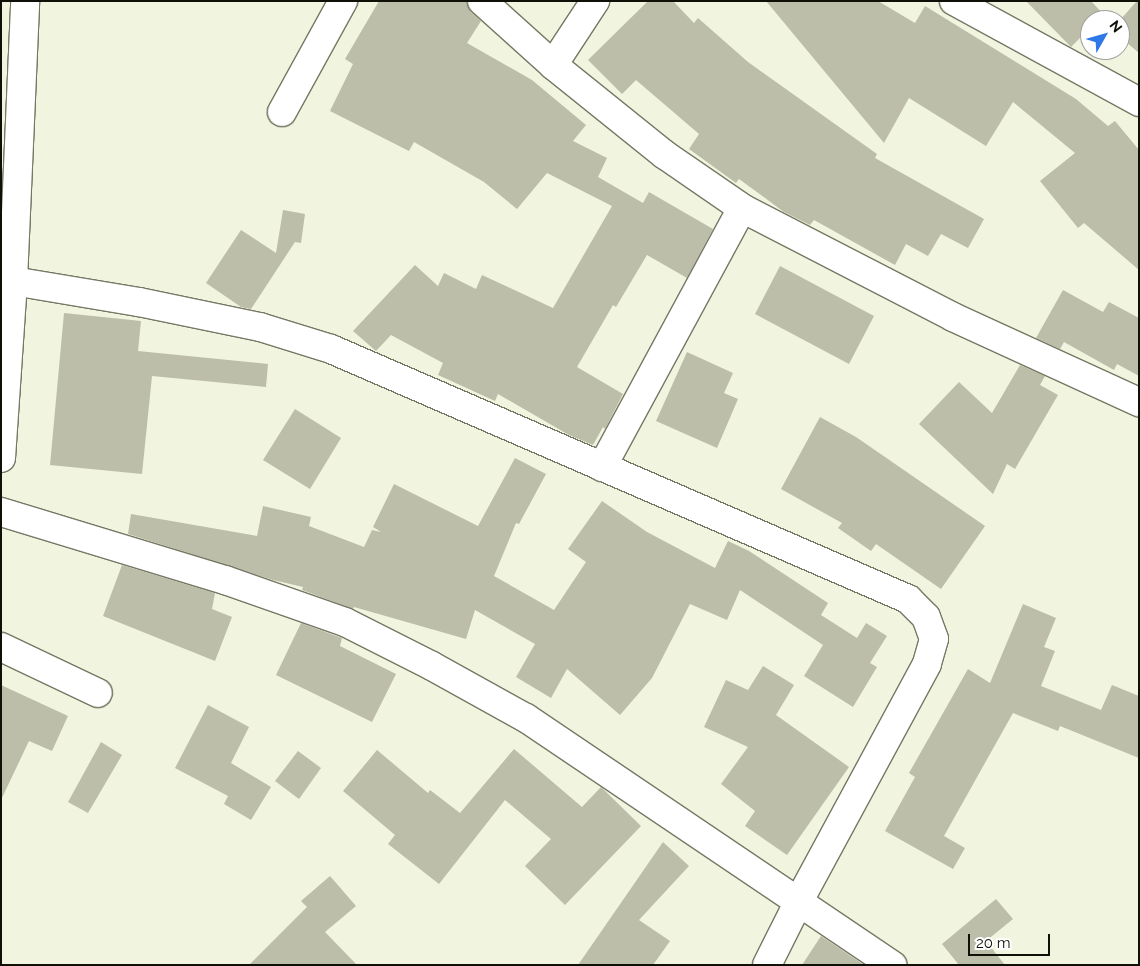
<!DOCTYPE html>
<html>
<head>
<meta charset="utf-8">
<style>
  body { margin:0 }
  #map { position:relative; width:1140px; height:966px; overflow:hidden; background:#f1f4de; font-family:Raleway,sans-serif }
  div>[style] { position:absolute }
  .building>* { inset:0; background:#bcbea9 }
  .roads { filter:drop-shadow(1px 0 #757864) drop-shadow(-1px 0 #757864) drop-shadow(0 1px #757864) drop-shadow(0 -1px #757864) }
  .minor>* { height:28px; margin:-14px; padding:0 14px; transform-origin:14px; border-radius:14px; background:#fff }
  span { translate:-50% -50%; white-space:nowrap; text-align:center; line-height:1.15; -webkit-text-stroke:4.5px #fff; paint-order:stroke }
  .frame { position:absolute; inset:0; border:2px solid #0f1008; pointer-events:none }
  .north { position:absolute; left:1080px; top:10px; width:50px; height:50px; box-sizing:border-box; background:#fff; border:1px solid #9f9f9c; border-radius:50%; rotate:52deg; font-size:14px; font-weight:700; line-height:20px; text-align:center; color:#0f1008 }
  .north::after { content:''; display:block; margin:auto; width:18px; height:22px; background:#2e79e6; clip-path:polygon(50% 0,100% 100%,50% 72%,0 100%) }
  .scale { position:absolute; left:968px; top:934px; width:82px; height:22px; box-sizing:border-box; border:2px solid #0f1008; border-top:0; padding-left:6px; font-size:15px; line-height:18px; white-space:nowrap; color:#0f1008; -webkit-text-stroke:4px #fff; paint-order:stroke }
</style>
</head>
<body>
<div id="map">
  <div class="building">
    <i style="clip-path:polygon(379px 1px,467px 1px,471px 12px,481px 21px,467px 43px,532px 80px,586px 125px,573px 141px,607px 158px,598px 177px,643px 203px,649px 192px,713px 229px,687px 278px,647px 255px,616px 307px,613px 305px,577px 367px,623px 394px,605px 429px,603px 427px,593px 445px,569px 435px,498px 394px,495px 401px,438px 375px,443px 363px,391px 335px,376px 351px,353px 331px,415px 265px,438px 286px,444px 273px,476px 289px,482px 275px,553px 308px,612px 206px,547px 173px,517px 209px,484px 182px,414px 142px,409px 151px,330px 111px,353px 64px,345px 59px)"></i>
    <i style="clip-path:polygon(648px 1px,673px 1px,694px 23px,698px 18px,748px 62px,877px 154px,875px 158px,984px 219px,968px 248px,941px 234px,928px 256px,906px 244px,895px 265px,814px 220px,810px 225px,784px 212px,739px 179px,736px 183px,689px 149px,699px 134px,636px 80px,622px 94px,588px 60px)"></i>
    <i style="clip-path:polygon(766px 1px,878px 1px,915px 23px,925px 6px,1076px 99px,1108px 126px,1115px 121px,1139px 150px,1139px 270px,1084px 223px,1078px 228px,1040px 181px,1075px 153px,1013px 102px,986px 146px,909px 98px,884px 143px)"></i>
    <i style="clip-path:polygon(1026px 1px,1091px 1px,1104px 15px,1098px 20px,1090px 20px,1090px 28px,1071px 47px)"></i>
    <i style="clip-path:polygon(1137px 1px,1139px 1px,1139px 53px,1120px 37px,1120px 20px)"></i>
    <i style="clip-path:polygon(283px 210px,305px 214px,301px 243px,295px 242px,251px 309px,241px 307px,206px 283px,241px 230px,276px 253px)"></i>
    <i style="clip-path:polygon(780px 266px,874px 316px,849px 364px,755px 314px)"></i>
    <i style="clip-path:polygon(1063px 290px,1103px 312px,1109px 302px,1139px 318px,1139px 376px,1117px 364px,1114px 370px,1064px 342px,1060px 349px,1036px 338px)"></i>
    <i style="clip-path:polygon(64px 313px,141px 321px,138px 351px,268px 364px,266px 387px,152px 376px,142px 474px,50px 465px)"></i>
    <i style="clip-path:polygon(687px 352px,733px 373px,724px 393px,738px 399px,717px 448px,656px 421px)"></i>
    <i style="clip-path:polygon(1020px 365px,1045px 376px,1040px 385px,1058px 395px,1015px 469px,1007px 464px,993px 494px,919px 424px,959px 382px,992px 413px)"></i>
    <i style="clip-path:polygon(295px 409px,341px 438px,310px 489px,263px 460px)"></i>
    <i style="clip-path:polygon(820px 417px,856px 437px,985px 526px,941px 589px,876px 544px,871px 551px,838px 528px,842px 523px,781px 489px)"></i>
    <i style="clip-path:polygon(515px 458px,546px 474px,519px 524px,516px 523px,494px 576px,554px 610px,586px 562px,568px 549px,602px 501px,647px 532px,715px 568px,728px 541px,749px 551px,828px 603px,821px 615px,857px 638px,866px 623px,887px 636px,870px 663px,877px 667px,853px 707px,804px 676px,823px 645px,740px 590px,727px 620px,690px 604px,652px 678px,620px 715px,567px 669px,551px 698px,516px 677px,535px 644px,475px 610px,466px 639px,354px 607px,353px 609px,302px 590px,303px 587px,273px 580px,128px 534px,131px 514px,257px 536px,263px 506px,311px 517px,309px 526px,364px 547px,372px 530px,381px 532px,373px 527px,394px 484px,478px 526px)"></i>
    <i style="clip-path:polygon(122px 565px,215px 593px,212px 609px,232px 617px,215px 661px,103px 616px)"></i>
    <i style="clip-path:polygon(1023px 604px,1056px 618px,1044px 647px,1055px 651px,1041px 686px,1101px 710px,1112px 685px,1139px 696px,1139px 758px,1060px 726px,1058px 731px,1013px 713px,944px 836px,965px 848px,953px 869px,885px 831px,915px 777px,909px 773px,968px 669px,990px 683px)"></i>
    <i style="clip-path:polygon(301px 623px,342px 638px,340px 646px,396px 674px,372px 722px,276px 675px)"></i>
    <i style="clip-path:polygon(763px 666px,794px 685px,776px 715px,849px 767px,787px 855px,745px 826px,755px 811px,721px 784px,748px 747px,704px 727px,726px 680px,748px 690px)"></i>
    <i style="clip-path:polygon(1px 685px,68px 716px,52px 751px,29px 741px,1px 800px)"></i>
    <i style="clip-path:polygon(208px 705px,249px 727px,231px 763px,271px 787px,251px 820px,224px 804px,228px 796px,175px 768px)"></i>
    <i style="clip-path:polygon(101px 742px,122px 755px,88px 813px,68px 802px)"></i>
    <i style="clip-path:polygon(514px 749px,582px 807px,601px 787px,641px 826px,565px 905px,525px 866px,551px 839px,505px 800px,439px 884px,388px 844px,395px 835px,343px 791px,377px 750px,428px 793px,430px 790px,460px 813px)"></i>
    <i style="clip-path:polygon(298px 751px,321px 768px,299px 799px,275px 781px)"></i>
    <i style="clip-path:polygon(663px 842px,689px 866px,639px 920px,670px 941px,653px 965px,578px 965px)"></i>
    <i style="clip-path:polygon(330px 876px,356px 906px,325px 932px,357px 965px,249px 965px,307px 907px,301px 901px)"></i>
    <i style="clip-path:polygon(996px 899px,1013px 919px,986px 941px,1005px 965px,959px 965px,942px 944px)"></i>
    <i style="clip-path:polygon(821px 936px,864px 965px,802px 965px)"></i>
  </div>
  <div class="roads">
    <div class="minor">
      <i style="left:482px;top:1px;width:96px;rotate:42deg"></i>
      <i style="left:553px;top:65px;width:144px;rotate:38.8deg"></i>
      <i style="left:665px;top:155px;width:93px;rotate:34.5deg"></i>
      <i style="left:742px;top:208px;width:237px;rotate:27.3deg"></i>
      <i style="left:953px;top:317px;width:205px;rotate:24.6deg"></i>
      <i style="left:954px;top:1px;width:211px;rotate:28.6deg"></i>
      <i style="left:553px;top:65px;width:77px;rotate:-56.7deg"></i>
      <i style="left:282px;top:112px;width:127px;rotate:-61.2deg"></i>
      <i style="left:13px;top:281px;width:128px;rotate:9.5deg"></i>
      <i style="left:139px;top:302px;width:124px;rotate:11.7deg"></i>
      <i style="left:260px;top:327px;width:74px;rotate:17.2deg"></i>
      <i style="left:331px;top:349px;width:629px;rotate:23.43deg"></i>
      <i style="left:908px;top:599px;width:25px;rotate:45deg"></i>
      <i style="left:926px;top:617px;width:23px;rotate:70deg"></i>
      <i style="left:934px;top:639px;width:26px;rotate:106deg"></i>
      <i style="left:927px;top:664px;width:272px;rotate:118.4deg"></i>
      <i style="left:798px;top:903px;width:69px;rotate:116.6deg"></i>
      <i style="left:1px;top:458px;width:177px;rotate:-86.1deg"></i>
      <i style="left:13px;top:281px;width:280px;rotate:-87.5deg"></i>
      <i style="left:602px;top:467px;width:294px;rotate:-61.6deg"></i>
      <i style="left:1px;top:512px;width:234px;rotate:16.9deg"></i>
      <i style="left:225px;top:580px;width:127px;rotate:19.3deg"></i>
      <i style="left:345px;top:622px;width:97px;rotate:26.8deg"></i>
      <i style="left:432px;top:666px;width:107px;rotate:29deg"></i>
      <i style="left:526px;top:718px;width:442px;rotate:34deg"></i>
      <i style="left:1px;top:647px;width:107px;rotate:25.4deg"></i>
    </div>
  </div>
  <div class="frame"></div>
  <div class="north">N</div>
  <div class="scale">20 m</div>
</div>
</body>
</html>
